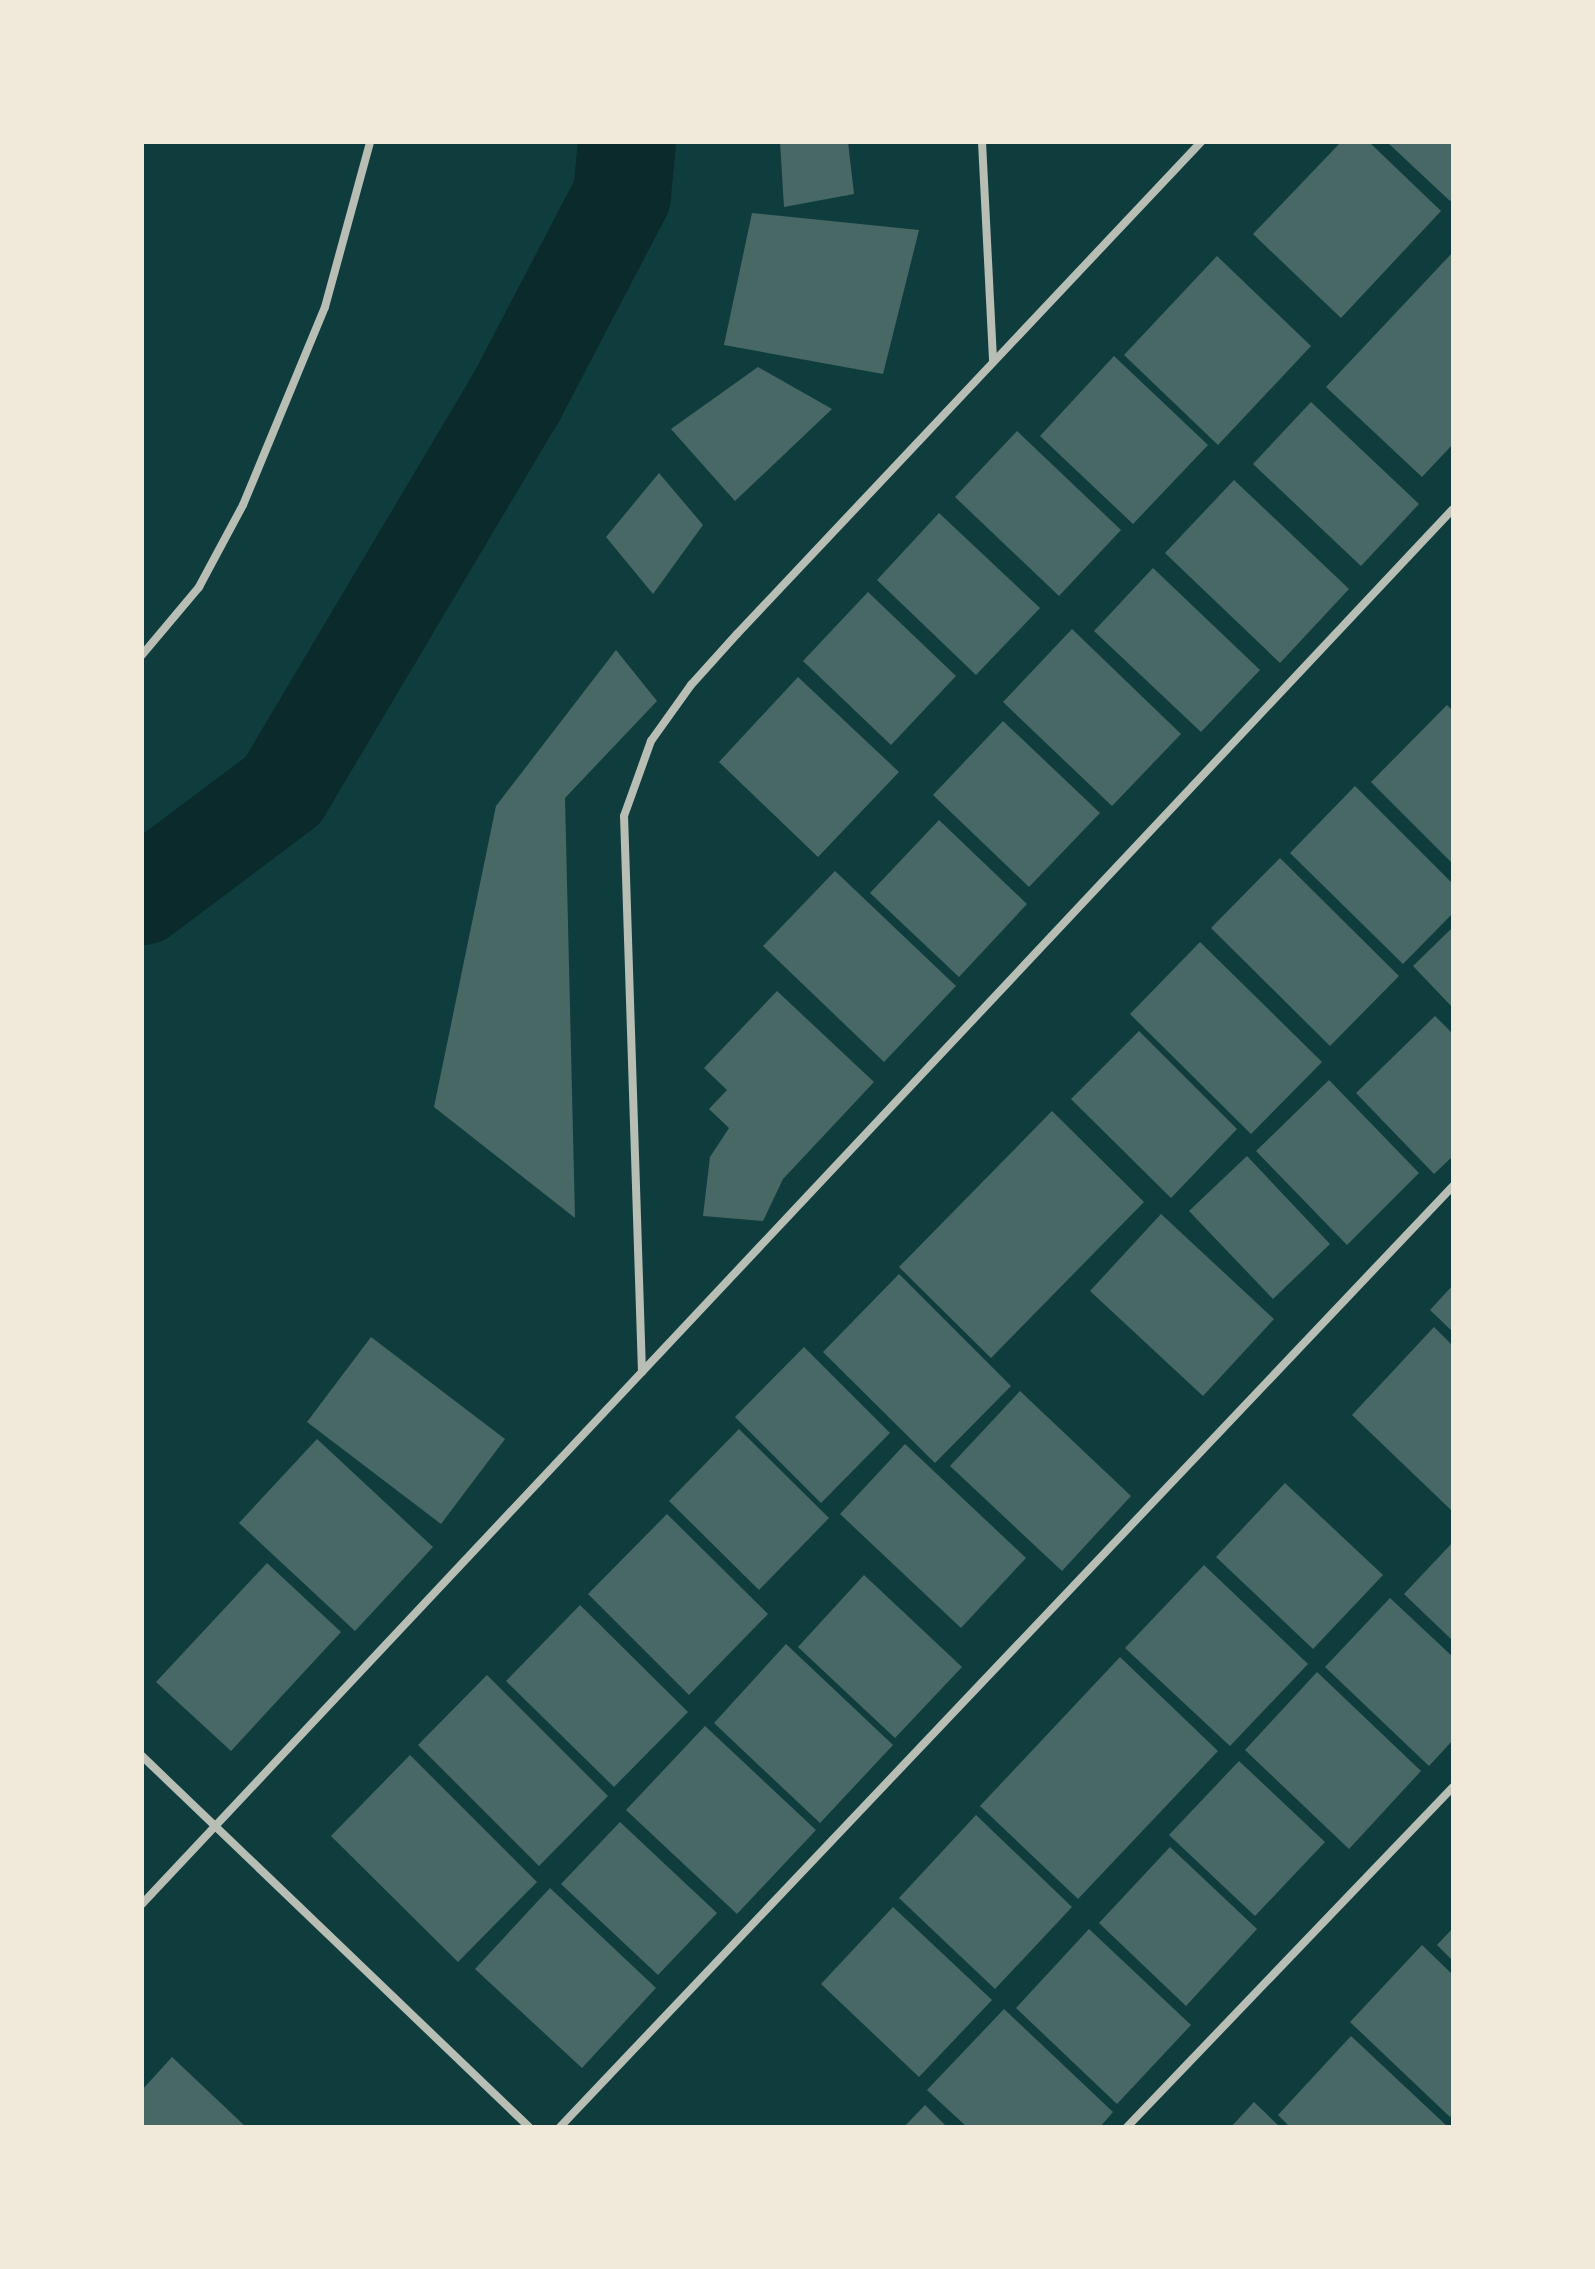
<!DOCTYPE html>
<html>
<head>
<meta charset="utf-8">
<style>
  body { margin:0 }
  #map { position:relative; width:1595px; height:2269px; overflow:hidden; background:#0f3d3e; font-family:"Exo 2",sans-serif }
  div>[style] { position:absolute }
  .river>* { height:98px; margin:-49px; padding:0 49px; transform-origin:49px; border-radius:49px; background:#0a2a2b }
  .building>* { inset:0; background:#486865 }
  .minor>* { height:8px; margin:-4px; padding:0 4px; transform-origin:4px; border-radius:4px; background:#b8beb3 }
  span { translate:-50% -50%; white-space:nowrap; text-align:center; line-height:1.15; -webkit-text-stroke:6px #f1e9da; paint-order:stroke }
  .frame { position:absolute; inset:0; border:144px solid #f1e9da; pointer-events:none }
</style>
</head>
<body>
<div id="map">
  <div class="river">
    <i style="left:142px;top:896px;width:176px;rotate:-36.9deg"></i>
    <i style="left:283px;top:790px;width:456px;rotate:-59.3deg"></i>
    <i style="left:516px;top:398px;width:229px;rotate:-62.4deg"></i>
    <i style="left:622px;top:195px;width:53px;rotate:-84.6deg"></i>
  </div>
  <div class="building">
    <i style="clip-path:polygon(780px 142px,848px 142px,854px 194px,784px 207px)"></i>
    <i style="clip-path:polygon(1341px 142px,1369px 142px,1441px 211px,1341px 318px,1253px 234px)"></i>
    <i style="clip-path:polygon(1387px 142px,1453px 142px,1453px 198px,1450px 201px)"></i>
    <i style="clip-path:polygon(752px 213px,919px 230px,883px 374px,724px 345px)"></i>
    <i style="clip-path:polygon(1453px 252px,1453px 444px,1422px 477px,1326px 387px)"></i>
    <i style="clip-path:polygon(1217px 256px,1311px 346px,1218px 445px,1124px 355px)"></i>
    <i style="clip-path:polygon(1114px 356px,1208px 445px,1133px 524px,1040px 436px)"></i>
    <i style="clip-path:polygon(758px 367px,832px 409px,735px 501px,671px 429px)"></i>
    <i style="clip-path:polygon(1311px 402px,1419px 504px,1361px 566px,1253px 464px)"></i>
    <i style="clip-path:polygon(1017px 431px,1121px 530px,1059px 596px,955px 497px)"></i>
    <i style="clip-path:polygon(659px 473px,703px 525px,653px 594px,606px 537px)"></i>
    <i style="clip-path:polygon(1234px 480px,1349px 589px,1280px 663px,1165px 553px)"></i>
    <i style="clip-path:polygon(939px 513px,1040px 608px,976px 675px,877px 580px)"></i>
    <i style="clip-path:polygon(1153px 568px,1260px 670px,1201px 732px,1094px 631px)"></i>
    <i style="clip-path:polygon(868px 592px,956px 676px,891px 745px,803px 661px)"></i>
    <i style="clip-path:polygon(1072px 629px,1181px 734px,1112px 806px,1003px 702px)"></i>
    <i style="clip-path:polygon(616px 650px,657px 701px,565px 798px,575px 1218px,434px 1107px,496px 806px)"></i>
    <i style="clip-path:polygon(798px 677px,899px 772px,818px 857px,719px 762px)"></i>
    <i style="clip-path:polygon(1447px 705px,1453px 711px,1453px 864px,1371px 782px)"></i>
    <i style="clip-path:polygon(1003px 721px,1100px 813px,1029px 887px,933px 795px)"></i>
    <i style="clip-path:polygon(1355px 786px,1453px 884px,1453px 913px,1403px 964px,1290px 853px)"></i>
    <i style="clip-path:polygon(939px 820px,1027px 904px,959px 977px,870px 893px)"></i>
    <i style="clip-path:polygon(1280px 858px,1399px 976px,1330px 1046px,1211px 928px)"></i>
    <i style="clip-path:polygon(835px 871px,956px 986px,884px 1062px,763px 946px)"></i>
    <i style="clip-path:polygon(1453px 927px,1453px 1008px,1413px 966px)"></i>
    <i style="clip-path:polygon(1200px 942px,1322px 1062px,1251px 1134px,1130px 1014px)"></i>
    <i style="clip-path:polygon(777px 991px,874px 1082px,783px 1179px,763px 1221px,703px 1216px,710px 1157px,729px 1128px,709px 1109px,727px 1090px,704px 1068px)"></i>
    <i style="clip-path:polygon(1435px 1016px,1453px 1034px,1453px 1156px,1434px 1174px,1356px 1093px)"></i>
    <i style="clip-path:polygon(1139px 1031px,1237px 1129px,1171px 1198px,1071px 1099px)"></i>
    <i style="clip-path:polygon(1329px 1080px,1419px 1173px,1347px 1245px,1256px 1151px)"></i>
    <i style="clip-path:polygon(1052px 1111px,1144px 1202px,991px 1358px,899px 1267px)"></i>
    <i style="clip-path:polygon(1247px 1156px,1330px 1244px,1273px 1299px,1189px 1211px)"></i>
    <i style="clip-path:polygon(1161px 1214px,1274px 1319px,1203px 1396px,1090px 1291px)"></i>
    <i style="clip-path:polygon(899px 1274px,1011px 1386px,935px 1463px,823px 1352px)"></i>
    <i style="clip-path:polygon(1453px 1285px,1453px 1332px,1430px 1310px)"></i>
    <i style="clip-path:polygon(1434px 1327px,1453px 1346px,1451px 1510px,1352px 1415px)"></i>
    <i style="clip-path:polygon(371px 1337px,505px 1439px,441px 1524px,307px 1422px)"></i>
    <i style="clip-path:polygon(804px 1347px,890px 1433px,821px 1503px,735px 1417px)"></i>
    <i style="clip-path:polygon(1020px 1391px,1131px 1496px,1062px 1571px,950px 1466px)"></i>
    <i style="clip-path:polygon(739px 1429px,829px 1518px,759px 1590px,669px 1501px)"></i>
    <i style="clip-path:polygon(317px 1439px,433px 1547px,355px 1631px,239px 1523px)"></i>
    <i style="clip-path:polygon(905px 1444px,1026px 1558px,961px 1628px,840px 1514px)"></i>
    <i style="clip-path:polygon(1285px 1483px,1383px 1575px,1313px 1649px,1216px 1557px)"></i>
    <i style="clip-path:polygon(667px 1514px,768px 1614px,689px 1695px,588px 1594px)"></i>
    <i style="clip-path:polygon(1453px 1542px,1453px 1641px,1404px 1594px)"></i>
    <i style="clip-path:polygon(267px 1563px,341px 1632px,231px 1751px,156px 1682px)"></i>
    <i style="clip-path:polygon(1204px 1565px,1308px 1664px,1230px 1746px,1125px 1648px)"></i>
    <i style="clip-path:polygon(864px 1575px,962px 1667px,895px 1738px,798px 1647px)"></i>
    <i style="clip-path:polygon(1390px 1598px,1453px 1657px,1453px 1740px,1429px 1766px,1325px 1667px)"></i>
    <i style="clip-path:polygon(580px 1605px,688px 1712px,614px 1787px,506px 1681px)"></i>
    <i style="clip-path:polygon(786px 1644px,893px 1745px,820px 1823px,714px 1723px)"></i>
    <i style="clip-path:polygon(1120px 1657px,1218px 1751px,1078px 1899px,980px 1806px)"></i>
    <i style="clip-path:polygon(1317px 1672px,1421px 1771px,1349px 1849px,1245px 1750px)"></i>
    <i style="clip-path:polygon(487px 1675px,608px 1796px,539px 1866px,418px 1745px)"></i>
    <i style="clip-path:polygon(705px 1726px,816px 1830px,737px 1914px,626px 1810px)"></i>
    <i style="clip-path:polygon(410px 1755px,537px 1882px,458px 1962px,331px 1836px)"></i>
    <i style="clip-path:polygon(1239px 1761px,1325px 1842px,1255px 1916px,1169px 1835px)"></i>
    <i style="clip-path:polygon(976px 1815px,1072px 1907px,995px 1989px,899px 1898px)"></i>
    <i style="clip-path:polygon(620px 1822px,717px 1913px,658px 1975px,561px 1884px)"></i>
    <i style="clip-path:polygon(1170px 1847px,1257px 1929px,1186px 2006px,1099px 1923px)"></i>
    <i style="clip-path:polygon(550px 1888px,656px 1988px,582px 2068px,475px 1969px)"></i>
    <i style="clip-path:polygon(893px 1907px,992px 2000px,919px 2077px,821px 1984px)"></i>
    <i style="clip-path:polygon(1453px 1928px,1453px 1961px,1437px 1945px)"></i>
    <i style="clip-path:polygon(1089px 1929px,1191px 2025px,1117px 2104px,1016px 2008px)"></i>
    <i style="clip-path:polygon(1422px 1945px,1453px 1975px,1453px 2113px,1450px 2117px,1350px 2022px)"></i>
    <i style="clip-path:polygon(1004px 2009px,1113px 2112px,1100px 2127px,967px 2127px,927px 2090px)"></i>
    <i style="clip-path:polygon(1351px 2036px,1448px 2127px,1290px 2127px,1278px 2115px)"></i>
    <i style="clip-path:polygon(172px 2057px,246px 2127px,142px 2127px,142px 2090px)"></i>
    <i style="clip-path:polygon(1254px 2102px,1280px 2127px,1231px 2127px)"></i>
    <i style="clip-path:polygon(925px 2105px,947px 2127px,904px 2127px)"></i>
  </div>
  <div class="minor">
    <i style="left:982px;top:142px;width:219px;rotate:87.1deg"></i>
    <i style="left:142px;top:655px;width:89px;rotate:-50deg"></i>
    <i style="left:199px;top:587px;width:93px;rotate:-61.8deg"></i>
    <i style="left:243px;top:505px;width:214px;rotate:-67.5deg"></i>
    <i style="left:325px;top:307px;width:171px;rotate:-74.7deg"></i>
    <i style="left:642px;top:1372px;width:556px;rotate:-91.85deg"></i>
    <i style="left:624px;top:816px;width:80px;rotate:-70.2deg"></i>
    <i style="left:651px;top:741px;width:69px;rotate:-54.5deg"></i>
    <i style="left:691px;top:685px;width:69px;rotate:-48deg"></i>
    <i style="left:737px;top:634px;width:676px;rotate:-46.68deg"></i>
    <i style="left:142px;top:1756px;width:536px;rotate:43.79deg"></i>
    <i style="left:142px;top:1904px;width:1914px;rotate:-46.78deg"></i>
    <i style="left:560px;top:2127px;width:1297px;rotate:-46.5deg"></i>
    <i style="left:1127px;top:2127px;width:471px;rotate:-46.2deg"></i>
  </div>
  <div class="frame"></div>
</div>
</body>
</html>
